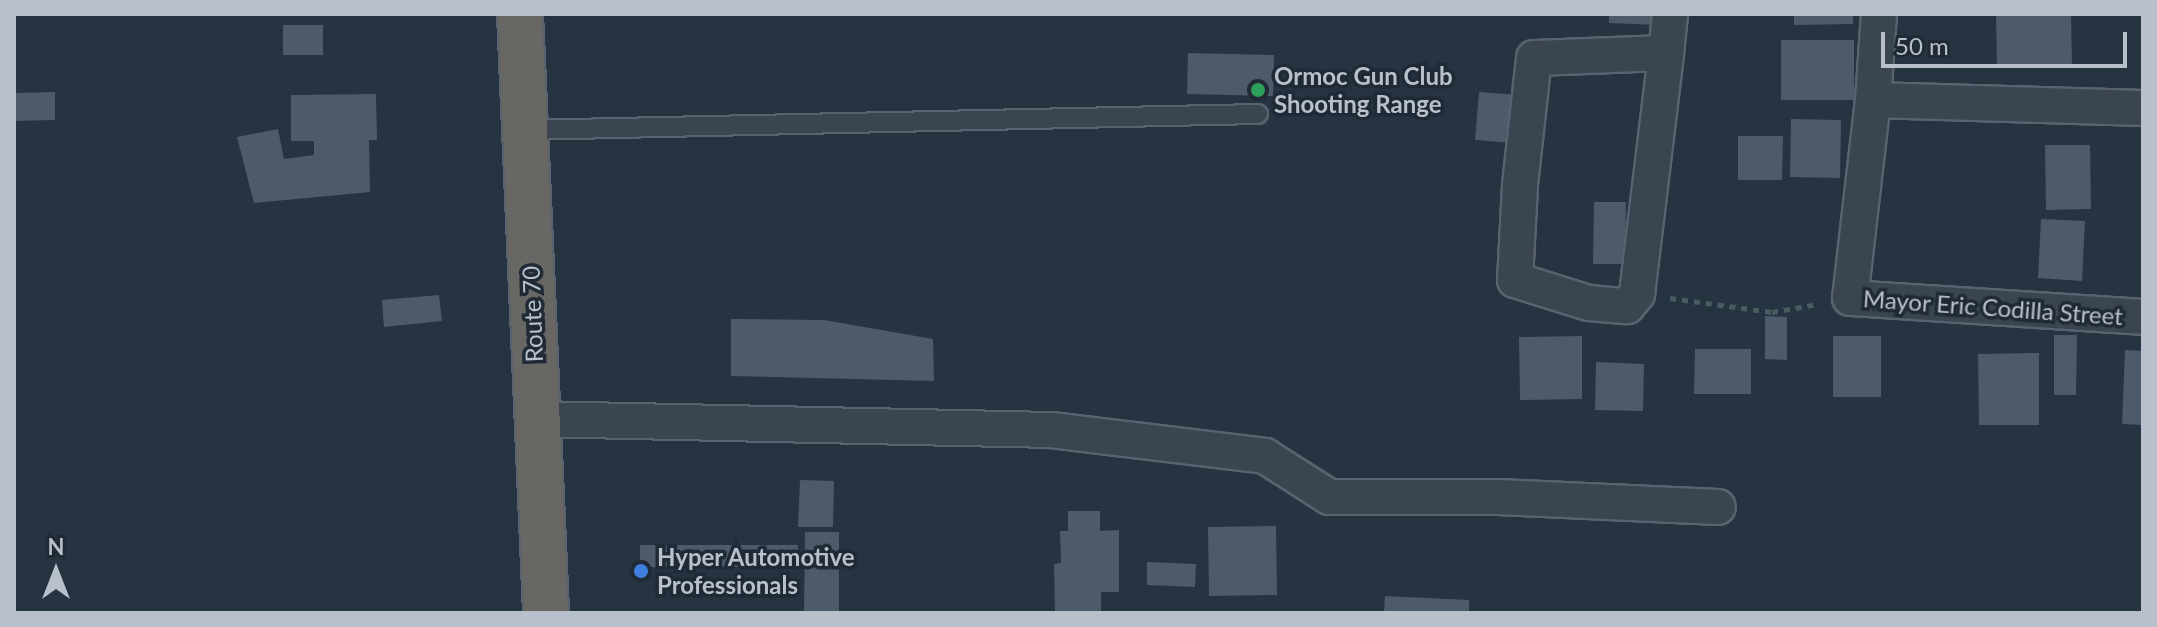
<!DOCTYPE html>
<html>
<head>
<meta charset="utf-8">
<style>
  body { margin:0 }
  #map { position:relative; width:2157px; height:627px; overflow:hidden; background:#263341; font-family:Lato,sans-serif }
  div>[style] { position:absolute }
  .building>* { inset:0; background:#4d5a6a }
  .path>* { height:5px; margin-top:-2.5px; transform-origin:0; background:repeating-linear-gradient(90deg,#475d5f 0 6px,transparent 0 12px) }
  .roads { filter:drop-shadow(2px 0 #59636e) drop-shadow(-2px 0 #59636e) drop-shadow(0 2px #59636e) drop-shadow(0 -2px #59636e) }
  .service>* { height:18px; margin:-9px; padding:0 9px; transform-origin:9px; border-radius:9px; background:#3b4551 }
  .minor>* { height:34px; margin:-17px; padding:0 17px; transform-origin:17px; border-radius:17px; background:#3b4551 }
  .trunk>* { height:44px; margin:-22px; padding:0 22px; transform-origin:22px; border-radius:22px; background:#686764 }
  .dots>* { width:22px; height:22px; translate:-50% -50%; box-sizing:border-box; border:4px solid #1f2a36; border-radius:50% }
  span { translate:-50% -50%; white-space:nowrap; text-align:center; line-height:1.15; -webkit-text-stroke:7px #1f2a36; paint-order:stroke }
  .poi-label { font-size:24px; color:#b8c0cb; font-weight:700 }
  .left { translate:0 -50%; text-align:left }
  .street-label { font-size:24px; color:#b8c0cb }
  .frame { position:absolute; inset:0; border:16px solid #b8c0cb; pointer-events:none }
  .north { position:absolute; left:16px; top:531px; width:80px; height:80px; -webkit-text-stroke:6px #1f2a36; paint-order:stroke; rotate:0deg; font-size:22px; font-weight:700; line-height:32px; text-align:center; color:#b8c0cb }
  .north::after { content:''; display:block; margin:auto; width:28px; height:36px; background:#b8c0cb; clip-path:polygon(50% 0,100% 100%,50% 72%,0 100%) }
  .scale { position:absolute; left:1881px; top:32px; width:246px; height:36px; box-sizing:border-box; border:4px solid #b8c0cb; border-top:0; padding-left:10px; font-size:24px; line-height:28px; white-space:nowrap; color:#b8c0cb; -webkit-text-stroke:6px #1f2a36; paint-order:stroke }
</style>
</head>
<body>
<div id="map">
  <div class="building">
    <i style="clip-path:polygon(1609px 14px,1658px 14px,1657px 25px,1609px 23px)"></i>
    <i style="clip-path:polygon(1794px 14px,1853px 14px,1853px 24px,1794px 25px)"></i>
    <i style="clip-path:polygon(1996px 14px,2071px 14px,2072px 67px,1997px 68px)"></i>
    <i style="clip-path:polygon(283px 25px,323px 25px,323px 55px,283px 55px)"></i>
    <i style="clip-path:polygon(1781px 40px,1854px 40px,1854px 100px,1781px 100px)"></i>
    <i style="clip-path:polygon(1188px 53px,1274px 55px,1273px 96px,1187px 94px)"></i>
    <i style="clip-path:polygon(55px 92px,55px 120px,14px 121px,14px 93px)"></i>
    <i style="clip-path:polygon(1479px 92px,1519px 95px,1515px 143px,1475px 140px)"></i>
    <i style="clip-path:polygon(376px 94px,377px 140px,369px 140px,370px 192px,254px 203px,237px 137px,278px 129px,284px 159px,314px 155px,314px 141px,291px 141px,291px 95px)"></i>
    <i style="clip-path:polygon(1791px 119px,1841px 120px,1840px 178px,1790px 177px)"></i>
    <i style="clip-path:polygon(1738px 136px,1783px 136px,1782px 180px,1738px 180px)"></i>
    <i style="clip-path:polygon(2045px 145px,2090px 145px,2091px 209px,2046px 210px)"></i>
    <i style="clip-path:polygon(1594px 202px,1626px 202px,1625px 264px,1593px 264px)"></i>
    <i style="clip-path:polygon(2041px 219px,2085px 221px,2082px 281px,2038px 278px)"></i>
    <i style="clip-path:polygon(439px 295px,442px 321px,384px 327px,382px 300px)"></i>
    <i style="clip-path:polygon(1765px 316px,1787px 317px,1787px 360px,1765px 359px)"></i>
    <i style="clip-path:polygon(731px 319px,824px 320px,933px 339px,934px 381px,731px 376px)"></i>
    <i style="clip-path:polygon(2054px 335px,2077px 335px,2076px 395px,2054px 395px)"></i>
    <i style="clip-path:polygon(1582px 336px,1582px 399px,1520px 400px,1519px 337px)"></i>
    <i style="clip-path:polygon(1833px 336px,1881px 336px,1881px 397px,1833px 397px)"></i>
    <i style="clip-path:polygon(1695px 349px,1751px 349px,1751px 394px,1694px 394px)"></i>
    <i style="clip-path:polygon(2125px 350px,2143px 351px,2143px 425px,2122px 424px)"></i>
    <i style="clip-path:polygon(2039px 353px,2039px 425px,1979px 425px,1978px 354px)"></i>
    <i style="clip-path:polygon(1596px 362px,1644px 364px,1643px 411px,1595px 410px)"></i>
    <i style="clip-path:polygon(800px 480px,834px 481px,833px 527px,798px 527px)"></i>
    <i style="clip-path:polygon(1068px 511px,1100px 511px,1100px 531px,1119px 530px,1119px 592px,1101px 592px,1101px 613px,1055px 613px,1054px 564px,1061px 563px,1060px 531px,1068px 531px)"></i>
    <i style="clip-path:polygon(1276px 526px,1277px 595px,1209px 596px,1208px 527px)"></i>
    <i style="clip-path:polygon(805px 532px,839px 532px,839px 613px,804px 613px)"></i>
    <i style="clip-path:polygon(640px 545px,798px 545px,798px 567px,640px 567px)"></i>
    <i style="clip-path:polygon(1147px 562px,1196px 564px,1195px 587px,1147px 585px)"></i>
    <i style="clip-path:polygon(1385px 596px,1469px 600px,1469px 613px,1384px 613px)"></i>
  </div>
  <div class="path">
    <i style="left:1670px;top:298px;width:103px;rotate:7.8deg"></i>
    <i style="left:1772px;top:312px;width:47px;rotate:-9.9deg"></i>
  </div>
  <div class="roads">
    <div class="service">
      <i style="left:525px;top:130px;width:733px;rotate:-1.25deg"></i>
    </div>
    <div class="minor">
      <i style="left:1879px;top:14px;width:86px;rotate:94deg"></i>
      <i style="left:1873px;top:100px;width:199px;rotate:96.6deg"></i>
      <i style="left:1850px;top:298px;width:294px;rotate:3.7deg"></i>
      <i style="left:1666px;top:53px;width:132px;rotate:177.8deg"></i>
      <i style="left:1534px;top:58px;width:128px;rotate:96.3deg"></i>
      <i style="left:1520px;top:185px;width:95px;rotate:93deg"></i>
      <i style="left:1515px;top:280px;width:77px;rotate:17.3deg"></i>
      <i style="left:1589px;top:303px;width:38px;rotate:5deg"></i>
      <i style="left:1627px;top:306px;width:16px;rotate:-50deg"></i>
      <i style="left:1637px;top:294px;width:243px;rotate:-83.1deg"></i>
      <i style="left:1666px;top:53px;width:39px;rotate:-84deg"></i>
      <i style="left:1873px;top:100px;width:270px;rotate:1.7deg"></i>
      <i style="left:536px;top:419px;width:515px;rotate:1.22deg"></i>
      <i style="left:1051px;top:430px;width:216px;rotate:6.9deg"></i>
      <i style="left:1265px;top:456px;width:76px;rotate:32.6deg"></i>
      <i style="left:1329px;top:497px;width:170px"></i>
      <i style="left:1499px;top:497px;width:219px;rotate:2.6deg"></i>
    </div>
    <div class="trunk">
      <i style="left:520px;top:14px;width:600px;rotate:87.51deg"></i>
    </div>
  </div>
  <div class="dots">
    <i style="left:1258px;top:90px;background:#2e9e5b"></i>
    <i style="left:641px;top:571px;background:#3f7fe0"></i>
  </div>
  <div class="poi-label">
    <span class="left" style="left:1274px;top:90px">Ormoc Gun Club<br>Shooting Range</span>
    <span class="left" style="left:657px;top:571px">Hyper Automotive<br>Professionals</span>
  </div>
  <div class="street-label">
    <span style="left:1993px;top:307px;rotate:4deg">Mayor Eric Codilla Street</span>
    <span style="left:532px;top:314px;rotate:-92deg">Route 70</span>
  </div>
  <div class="frame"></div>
  <div class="north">N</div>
  <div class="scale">50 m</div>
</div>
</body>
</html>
